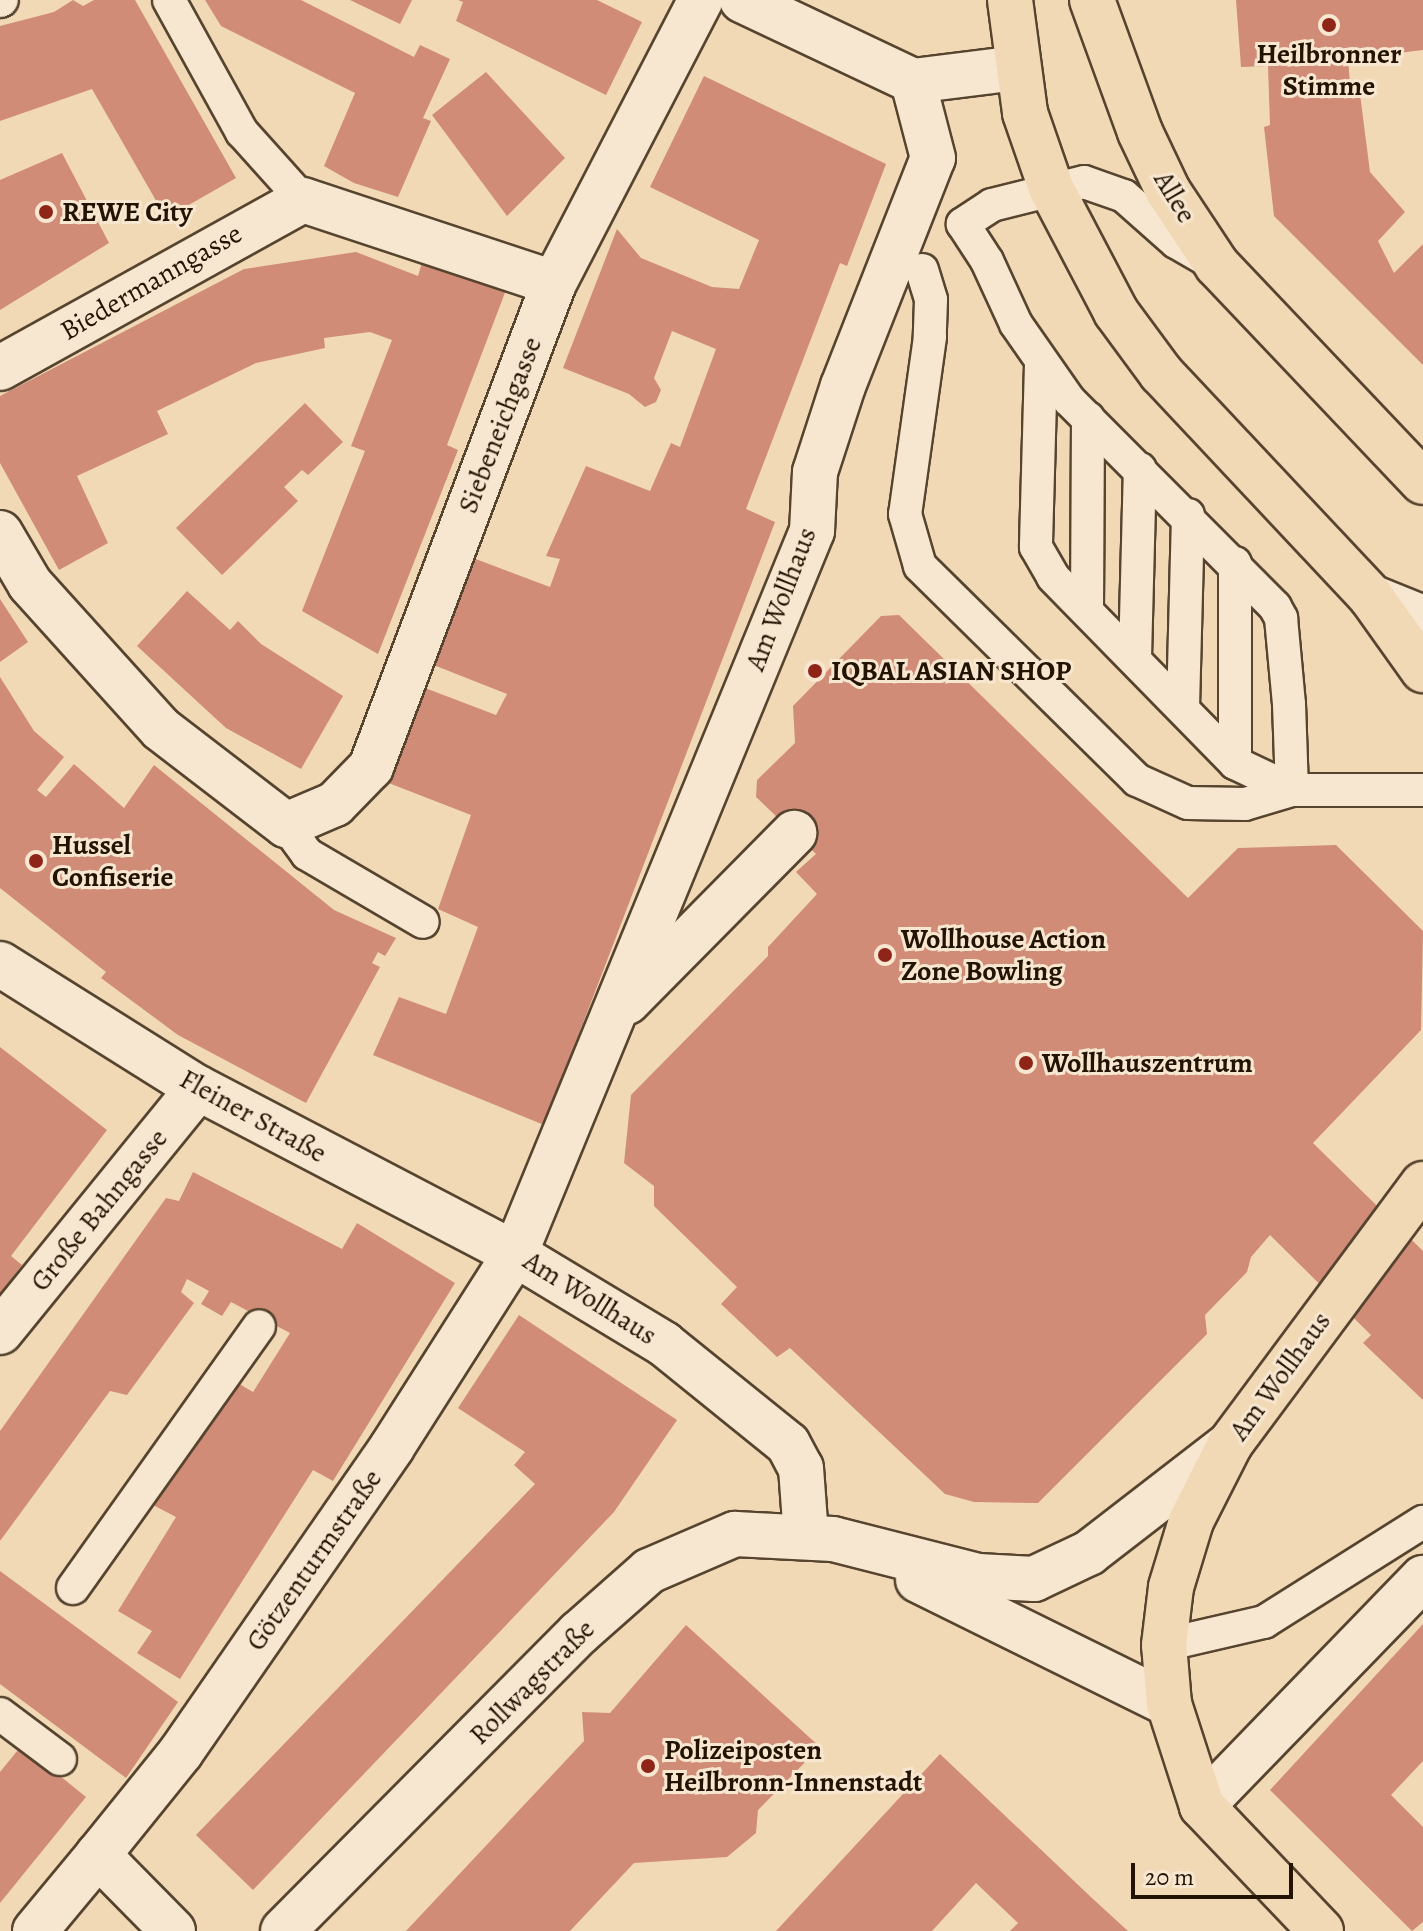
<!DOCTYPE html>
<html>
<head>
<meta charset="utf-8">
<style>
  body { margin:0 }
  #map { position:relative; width:1423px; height:1931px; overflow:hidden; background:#f2d9b6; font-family:Alegreya,serif }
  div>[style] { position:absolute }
  .building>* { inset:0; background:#d08c76 }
  .roads { filter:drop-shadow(2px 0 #56442f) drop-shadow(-2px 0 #56442f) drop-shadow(0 2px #56442f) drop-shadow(0 -2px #56442f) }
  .service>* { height:32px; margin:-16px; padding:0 16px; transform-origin:16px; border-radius:16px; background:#f7e6d0 }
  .pedestrian>* { height:44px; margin:-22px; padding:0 22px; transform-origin:22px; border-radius:22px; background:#f7e6d0 }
  .minor>* { height:44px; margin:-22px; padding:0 22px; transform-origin:22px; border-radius:22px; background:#f7e6d0 }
  .tertiary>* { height:44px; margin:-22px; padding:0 22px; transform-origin:22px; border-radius:22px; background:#f7e6d0 }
  .primary>* { height:44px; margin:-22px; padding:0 22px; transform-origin:22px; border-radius:22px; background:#f2d9b6 }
  .dots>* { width:22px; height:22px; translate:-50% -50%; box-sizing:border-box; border:4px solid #f7e6d0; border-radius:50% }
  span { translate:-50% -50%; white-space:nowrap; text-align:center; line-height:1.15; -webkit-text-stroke:6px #f7e6d0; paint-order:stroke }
  .poi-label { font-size:28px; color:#221302; font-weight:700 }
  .left { translate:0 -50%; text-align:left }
  .street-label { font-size:28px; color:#221302 }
  .scale { position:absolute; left:1131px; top:1863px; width:162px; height:36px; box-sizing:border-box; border:4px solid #221302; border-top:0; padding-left:10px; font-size:24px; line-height:28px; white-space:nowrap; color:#221302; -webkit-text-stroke:6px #f7e6d0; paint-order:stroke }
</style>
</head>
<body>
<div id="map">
  <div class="building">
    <i style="clip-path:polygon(73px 0,83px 6px,94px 0,135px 0,236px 178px,166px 218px,92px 89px,0 121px,0 26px,54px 12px)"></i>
    <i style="clip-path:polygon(205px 0,301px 0,414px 57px,420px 45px,450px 59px,423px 118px,431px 121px,398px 197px,354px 183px,324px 166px,355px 93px,221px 26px)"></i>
    <i style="clip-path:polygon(350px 0,412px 0,400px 24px)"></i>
    <i style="clip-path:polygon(458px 0,597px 0,642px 22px,606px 95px,456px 21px,463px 2px)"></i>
    <i style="clip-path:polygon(1236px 0,1423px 0,1423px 50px,1348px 59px,1351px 96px,1360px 94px,1370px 172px,1405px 212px,1378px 241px,1394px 273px,1423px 244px,1423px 365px,1274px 216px,1264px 127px,1270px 125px,1268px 66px,1241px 67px)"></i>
    <i style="clip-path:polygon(486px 72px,565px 158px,507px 216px,432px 115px)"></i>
    <i style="clip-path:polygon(704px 76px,886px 164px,847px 266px,840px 263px,746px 509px,775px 522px,544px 1125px,373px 1055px,399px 997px,446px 1014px,478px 927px,438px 909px,471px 815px,386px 782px,425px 688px,496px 715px,507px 694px,431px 664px,473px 558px,550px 587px,560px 559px,546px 556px,586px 466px,650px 491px,671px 443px,680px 447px,716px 349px,672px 331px,654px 378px,661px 390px,656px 402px,645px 407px,629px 394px,563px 368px,617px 229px,641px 258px,712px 287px,739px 289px,759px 240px,650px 187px)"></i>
    <i style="clip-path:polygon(62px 153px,109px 243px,0 310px,0 180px)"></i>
    <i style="clip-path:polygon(356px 252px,418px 276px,423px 259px,506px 290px,447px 445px,458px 450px,378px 654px,302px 611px,365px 451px,351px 446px,392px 340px,370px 332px,324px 338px,325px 348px,256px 363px,157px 411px,168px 434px,77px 476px,108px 543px,59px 570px,0 463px,0 396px,244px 269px)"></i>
    <i style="clip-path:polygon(305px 403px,343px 442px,308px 475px,302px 470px,284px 487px,298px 501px,222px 575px,176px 528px)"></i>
    <i style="clip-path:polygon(187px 591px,230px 630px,238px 621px,261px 644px,343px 696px,301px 769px,226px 728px,137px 646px)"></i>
    <i style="clip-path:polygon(0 599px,28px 642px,0 662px)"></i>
    <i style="clip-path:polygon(899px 615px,1188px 898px,1238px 848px,1336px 845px,1423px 931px,1421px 1030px,1313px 1143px,1423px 1251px,1423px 1400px,1363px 1343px,1371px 1335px,1270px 1235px,1251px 1257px,1247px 1272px,1205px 1315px,1207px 1334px,1038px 1503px,974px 1502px,945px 1494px,790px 1348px,777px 1357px,721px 1304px,737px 1287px,654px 1206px,654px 1186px,624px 1163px,631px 1095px,768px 956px,768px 947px,817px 894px,796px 872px,816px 854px,756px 797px,757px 780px,795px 743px,793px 706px,881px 616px)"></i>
    <i style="clip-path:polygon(0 677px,34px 731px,64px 757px,37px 790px,46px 797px,74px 764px,124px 808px,154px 765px,334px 910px,396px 938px,385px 956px,378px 952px,372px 963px,380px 967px,306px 1103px,178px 1035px,101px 978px,106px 972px,0 888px)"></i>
    <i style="clip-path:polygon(0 1047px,107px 1130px,11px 1256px,22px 1265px,0 1294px)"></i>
    <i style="clip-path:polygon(193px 1172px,342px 1249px,357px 1223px,455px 1283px,333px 1481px,313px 1470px,180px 1679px,137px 1653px,152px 1631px,118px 1611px,176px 1517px,153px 1505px,231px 1379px,253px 1392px,290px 1333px,231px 1302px,222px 1316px,201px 1304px,209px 1291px,187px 1279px,181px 1292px,194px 1303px,127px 1395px,110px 1391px,0 1541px,0 1431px,166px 1198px,179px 1201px)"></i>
    <i style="clip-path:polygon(519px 1315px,677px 1420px,614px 1512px,253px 1890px,196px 1835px,535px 1484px,514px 1465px,525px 1452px,458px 1408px)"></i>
    <i style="clip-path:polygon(0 1571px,178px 1702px,126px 1778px,0 1684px)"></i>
    <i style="clip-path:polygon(1423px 1624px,1423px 1761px,1391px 1795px,1423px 1827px,1423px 1922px,1412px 1931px,1270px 1790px)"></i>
    <i style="clip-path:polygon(686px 1625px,820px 1747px,758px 1810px,756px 1833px,727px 1857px,634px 1863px,570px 1931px,406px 1931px,584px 1741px,582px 1712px,610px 1713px)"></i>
    <i style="clip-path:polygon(22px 1745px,86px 1797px,0 1903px,0 1772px)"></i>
    <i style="clip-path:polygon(940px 1754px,1093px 1899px,1128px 1931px,1010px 1931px,1018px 1923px,976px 1883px,932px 1931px,776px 1931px)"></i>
  </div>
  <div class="roads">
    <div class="service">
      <i style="left:169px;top:0;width:151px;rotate:61.1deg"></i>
      <i style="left:242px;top:132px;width:91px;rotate:48.1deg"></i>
      <i style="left:0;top:1px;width:2px;rotate:-27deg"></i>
      <i style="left:1214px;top:264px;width:44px;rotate:-149.9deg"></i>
      <i style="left:1176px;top:242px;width:69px;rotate:-138.5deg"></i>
      <i style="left:1124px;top:196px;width:42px;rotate:-160.7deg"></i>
      <i style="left:1084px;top:182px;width:95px;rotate:166deg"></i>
      <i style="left:992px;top:205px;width:35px;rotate:147deg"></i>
      <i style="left:963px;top:224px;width:44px;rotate:57deg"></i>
      <i style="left:987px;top:261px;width:69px;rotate:65.3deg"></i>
      <i style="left:1016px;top:324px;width:93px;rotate:55.1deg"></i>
      <i style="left:1069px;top:400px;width:292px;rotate:45.1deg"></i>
      <i style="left:1275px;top:607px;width:13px;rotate:61deg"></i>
      <i style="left:1281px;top:618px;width:86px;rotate:84.7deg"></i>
      <i style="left:1289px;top:704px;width:86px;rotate:88deg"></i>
      <i style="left:922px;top:270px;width:31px;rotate:73deg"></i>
      <i style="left:931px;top:300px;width:37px;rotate:92deg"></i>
      <i style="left:930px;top:337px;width:179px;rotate:98deg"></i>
      <i style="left:905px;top:514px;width:54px;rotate:73.9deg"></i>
      <i style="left:920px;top:566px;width:305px;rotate:44.6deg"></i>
      <i style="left:1137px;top:780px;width:56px;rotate:24.3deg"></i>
      <i style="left:1188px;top:803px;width:57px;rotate:1deg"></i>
      <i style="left:1245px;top:804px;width:49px;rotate:-16.6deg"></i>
      <i style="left:1041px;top:364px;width:183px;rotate:91.6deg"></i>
      <i style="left:1036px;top:547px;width:34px;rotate:60deg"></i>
      <i style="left:1053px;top:577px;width:260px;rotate:45.6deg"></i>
      <i style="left:1235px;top:763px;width:63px;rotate:25.3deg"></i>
      <i style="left:1292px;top:790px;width:131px"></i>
      <i style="left:1087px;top:609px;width:191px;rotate:-89.7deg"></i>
      <i style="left:1135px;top:657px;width:188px;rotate:-88.5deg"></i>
      <i style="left:1183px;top:707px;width:192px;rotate:-88.5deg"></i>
      <i style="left:1235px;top:763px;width:200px;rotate:-90deg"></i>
      <i style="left:286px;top:825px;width:36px;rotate:54deg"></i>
      <i style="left:307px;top:854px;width:134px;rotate:30.4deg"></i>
      <i style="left:73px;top:1588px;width:321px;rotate:-54.6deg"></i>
      <i style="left:1164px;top:1645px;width:103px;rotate:-13deg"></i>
      <i style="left:1264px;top:1622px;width:188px;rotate:-32.2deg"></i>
      <i style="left:0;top:1714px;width:75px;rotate:36.9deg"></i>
    </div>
    <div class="pedestrian">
      <i style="left:0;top:964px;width:234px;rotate:32.1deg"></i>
      <i style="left:198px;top:1088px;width:358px;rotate:27.6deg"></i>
      <i style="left:515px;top:1254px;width:174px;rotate:31.1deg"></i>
      <i style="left:664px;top:1344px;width:159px;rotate:38.9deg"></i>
      <i style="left:788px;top:1444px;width:27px;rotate:62deg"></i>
      <i style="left:801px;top:1468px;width:68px;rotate:85.8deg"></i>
      <i style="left:627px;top:1002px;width:238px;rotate:-45.3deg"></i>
      <i style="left:0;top:1332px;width:314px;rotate:-50.9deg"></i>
      <i style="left:392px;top:1447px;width:229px;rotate:-57.5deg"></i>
      <i style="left:515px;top:1254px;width:782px;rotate:-67.67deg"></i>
      <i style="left:812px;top:531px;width:59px;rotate:-87.1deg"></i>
      <i style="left:815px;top:472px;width:90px;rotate:-72deg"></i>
      <i style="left:843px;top:386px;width:245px;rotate:-68.5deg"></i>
      <i style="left:933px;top:158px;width:80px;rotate:-104.6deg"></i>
      <i style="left:1202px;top:1806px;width:318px;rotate:-45.9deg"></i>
    </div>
    <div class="minor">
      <i style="left:742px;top:0;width:189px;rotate:25.3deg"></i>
      <i style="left:913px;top:81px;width:105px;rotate:-7.1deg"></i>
      <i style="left:0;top:368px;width:346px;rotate:-29deg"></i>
      <i style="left:303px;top:200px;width:264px;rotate:18.3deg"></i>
      <i style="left:0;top:533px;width:59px;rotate:59.5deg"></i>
      <i style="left:30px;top:584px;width:195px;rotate:47.9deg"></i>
      <i style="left:161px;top:729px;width:158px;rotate:37.5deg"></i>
      <i style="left:286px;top:825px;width:53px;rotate:-23.2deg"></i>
      <i style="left:335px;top:804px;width:52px;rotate:-45.8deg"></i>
      <i style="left:371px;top:767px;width:517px;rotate:-69.29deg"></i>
      <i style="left:554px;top:283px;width:319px;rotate:-62.6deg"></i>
      <i style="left:918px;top:1580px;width:280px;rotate:26.3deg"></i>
      <i style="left:35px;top:1931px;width:99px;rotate:-50.3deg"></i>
      <i style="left:173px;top:1931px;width:107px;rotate:-134.6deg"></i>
      <i style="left:98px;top:1855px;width:132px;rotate:-51.1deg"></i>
      <i style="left:181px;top:1752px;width:371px;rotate:-55.3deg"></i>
      <i style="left:283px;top:1931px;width:420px;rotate:-45.2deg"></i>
      <i style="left:579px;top:1633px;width:94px;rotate:-41.5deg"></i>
      <i style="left:649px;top:1571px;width:94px;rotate:-23.3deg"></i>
      <i style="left:735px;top:1534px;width:98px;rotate:2.9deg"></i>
      <i style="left:833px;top:1539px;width:150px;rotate:14.3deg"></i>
      <i style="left:978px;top:1576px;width:56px;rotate:3.1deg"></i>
      <i style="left:1034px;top:1579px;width:61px;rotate:-25.3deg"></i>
      <i style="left:1089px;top:1553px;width:178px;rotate:-37.7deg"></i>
    </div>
    <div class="tertiary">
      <i style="left:1371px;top:597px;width:56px;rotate:22deg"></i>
    </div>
    <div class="primary">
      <i style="left:1010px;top:0;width:114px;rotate:82.4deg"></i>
      <i style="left:1025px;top:113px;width:79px;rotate:70.9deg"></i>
      <i style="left:1051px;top:188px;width:140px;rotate:62.3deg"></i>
      <i style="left:1116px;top:312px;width:76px;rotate:53.6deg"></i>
      <i style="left:1161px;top:373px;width:307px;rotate:46.8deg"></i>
      <i style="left:1371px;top:597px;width:90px;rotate:54.5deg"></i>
      <i style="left:1092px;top:0;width:140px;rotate:70deg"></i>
      <i style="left:1140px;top:132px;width:65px;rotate:64.6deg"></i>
      <i style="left:1168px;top:191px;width:89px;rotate:56.5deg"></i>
      <i style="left:1217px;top:265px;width:299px;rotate:46.5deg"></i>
      <i style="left:1321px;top:1931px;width:173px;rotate:-133.6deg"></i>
      <i style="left:1202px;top:1806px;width:107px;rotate:-107.9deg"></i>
      <i style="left:1169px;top:1704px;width:59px;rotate:-94.8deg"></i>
      <i style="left:1164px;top:1645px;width:58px;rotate:-83.1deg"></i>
      <i style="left:1171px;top:1587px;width:69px;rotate:-73.1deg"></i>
      <i style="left:1191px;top:1521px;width:86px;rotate:-63.1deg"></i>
      <i style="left:1230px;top:1444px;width:324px;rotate:-53.4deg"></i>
    </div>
  </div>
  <div class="dots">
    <i style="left:1329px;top:25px;background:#8f2418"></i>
    <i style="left:46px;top:212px;background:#8f2418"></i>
    <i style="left:815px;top:671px;background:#8f2418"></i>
    <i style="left:36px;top:861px;background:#8f2418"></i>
    <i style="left:885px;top:955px;background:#8f2418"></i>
    <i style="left:1026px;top:1063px;background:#8f2418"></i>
    <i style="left:648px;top:1766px;background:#8f2418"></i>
  </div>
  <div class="poi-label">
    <span style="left:1329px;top:70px">Heilbronner<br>Stimme</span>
    <span class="left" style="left:62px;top:212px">REWE City</span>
    <span class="left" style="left:831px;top:671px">IQBAL ASIAN SHOP</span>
    <span class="left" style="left:52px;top:861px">Hussel<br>Confiserie</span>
    <span class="left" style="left:901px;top:955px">Wollhouse Action<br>Zone Bowling</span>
    <span class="left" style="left:1042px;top:1063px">Wollhauszentrum</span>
    <span class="left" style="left:664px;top:1766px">Polizeiposten<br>Heilbronn-Innenstadt</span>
  </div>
  <div class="street-label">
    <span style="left:1175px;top:197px;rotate:59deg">Allee</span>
    <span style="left:151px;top:282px;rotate:-30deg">Biedermanngasse</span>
    <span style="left:500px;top:425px;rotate:-69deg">Siebeneichgasse</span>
    <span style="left:781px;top:599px;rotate:-69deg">Am Wollhaus</span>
    <span style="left:253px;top:1116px;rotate:29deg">Fleiner Straße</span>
    <span style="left:99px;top:1210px;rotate:-51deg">Große Bahngasse</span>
    <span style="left:590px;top:1298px;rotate:32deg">Am Wollhaus</span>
    <span style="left:1280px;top:1376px;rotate:-54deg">Am Wollhaus</span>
    <span style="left:314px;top:1560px;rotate:-55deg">Götzenturmstraße</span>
    <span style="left:532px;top:1682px;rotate:-45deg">Rollwagstraße</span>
  </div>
  <div class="scale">20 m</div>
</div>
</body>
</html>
